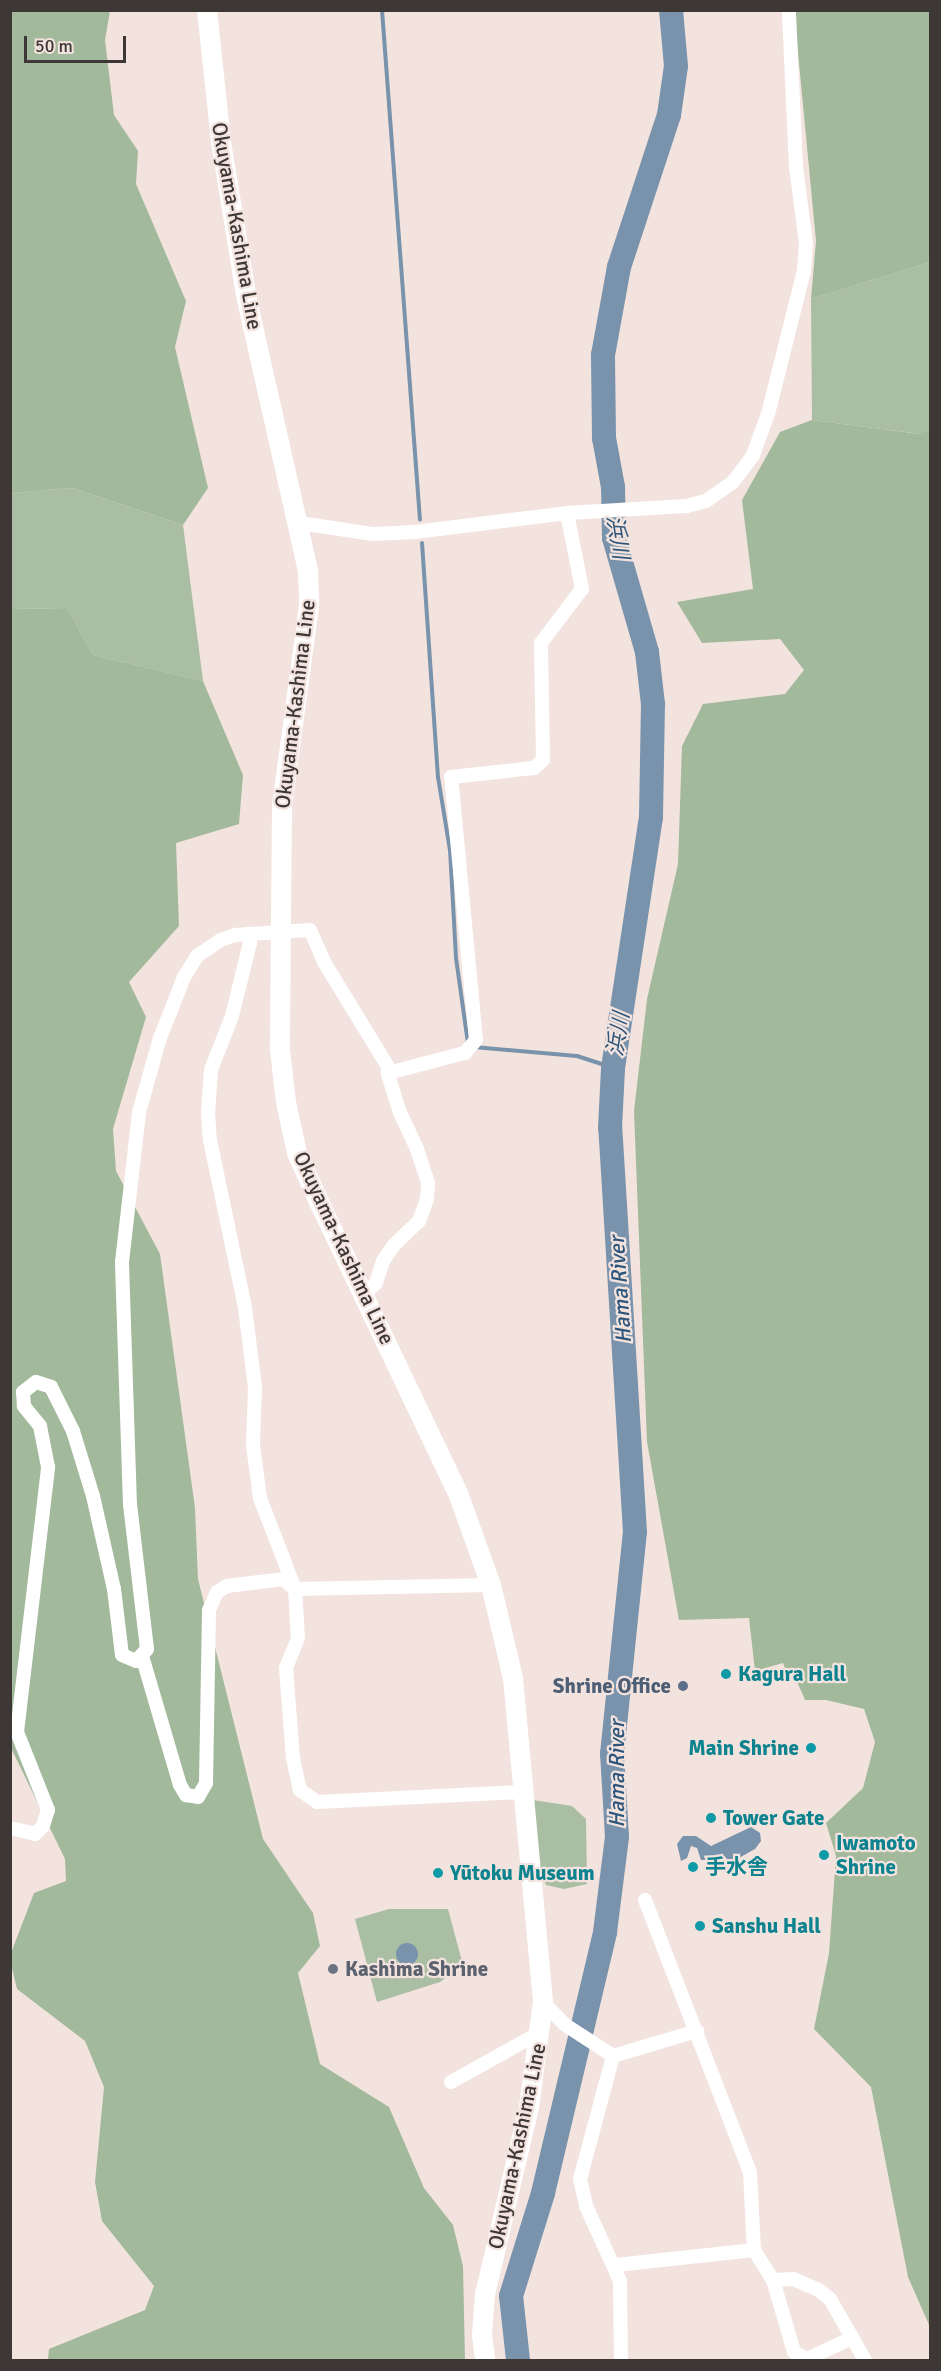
<!DOCTYPE html>
<html>
<head>
<meta charset="utf-8">
<style>
  body { margin:0 }
  #map { position:relative; width:941px; height:2371px; overflow:hidden; background:#f3e3de; font-family:Signika,"Noto Sans JP",sans-serif }
  div>[style] { position:absolute }
  .green>* { inset:0; background:#a9bea2 }
  .forest>* { inset:0; background:#a3b99b }
  .water>* { inset:0; background:#7993ac }
  .round { border-radius:50% }
  .stream>* { height:4px; margin:-2px; padding:0 2px; transform-origin:2px; border-radius:2px; background:#7993ac }
  .river>* { height:24px; margin:-12px; padding:0 12px; transform-origin:12px; border-radius:12px; background:#7993ac }
  .minor>* { height:14px; margin:-7px; padding:0 7px; transform-origin:7px; border-radius:7px; background:#fff }
  .secondary>* { height:20px; margin:-10px; padding:0 10px; transform-origin:10px; border-radius:10px; background:#fff }
  .dots>* { width:16px; height:16px; translate:-50% -50%; box-sizing:border-box; border:3px solid #f3e3de; border-radius:50% }
  span { translate:-50% -50%; white-space:nowrap; text-align:center; line-height:1.15; -webkit-text-stroke:4.5px #f3e3de; paint-order:stroke }
  .street-label { font-size:21px; color:#3d3735 }
  .culture-label { font-size:21px; color:#0d838f; font-weight:700 }
  .left { translate:0 -50%; text-align:left }
  .right { translate:-100% -50%; text-align:right }
  .service-label { font-size:21px; color:#4e5e75; font-weight:700 }
  .worship-label { font-size:21px; color:#5b616d; font-weight:700 }
  .water-label { font-size:22px; color:#2e567c; font-style:italic }
  .frame { position:absolute; inset:0; border:12px solid #3d3735; pointer-events:none }
  .scale { position:absolute; left:24px; top:36px; width:102px; height:27px; box-sizing:border-box; border:3px solid #3d3735; border-top:0; padding-left:8px; font-size:18px; line-height:21px; white-space:nowrap; color:#3d3735; -webkit-text-stroke:4px #f3e3de; paint-order:stroke }
</style>
</head>
<body>
<div id="map">
  <div class="green">
    <i style="clip-path:polygon(930px 262px,930px 429px,921px 434px,812px 420px,811px 299px)"></i>
    <i style="clip-path:polygon(72px 488px,183px 525px,203px 681px,93px 655px,67px 608px,11px 609px,11px 493px)"></i>
    <i style="clip-path:polygon(533px 1800px,572px 1806px,586px 1819px,587px 1884px,564px 1889px,546px 1885px,539px 1871px)"></i>
    <i style="clip-path:polygon(389px 1909px,448px 1909px,463px 1965px,440px 1982px,377px 2002px,355px 1919px)"></i>
  </div>
  <div class="forest">
    <i style="clip-path:polygon(11px 10px,110px 11px,105px 40px,114px 115px,138px 151px,136px 184px,186px 301px,175px 347px,208px 488px,183px 525px,72px 488px,11px 493px)"></i>
    <i style="clip-path:polygon(794px 11px,930px 11px,930px 262px,811px 299px,816px 241px)"></i>
    <i style="clip-path:polygon(812px 420px,920px 434px,930px 429px,930px 2327px,908px 2277px,871px 2087px,814px 2029px,829px 1953px,836px 1856px,826px 1823px,863px 1788px,875px 1742px,864px 1709px,826px 1700px,805px 1700px,795px 1677px,788px 1676px,783px 1663px,755px 1671px,749px 1618px,679px 1620px,647px 1442px,634px 1111px,647px 999px,678px 864px,682px 746px,703px 704px,785px 694px,804px 670px,780px 639px,702px 643px,677px 602px,753px 589px,742px 500px,780px 432px)"></i>
    <i style="clip-path:polygon(67px 608px,93px 655px,203px 681px,243px 775px,239px 824px,176px 843px,179px 926px,129px 982px,146px 1017px,113px 1129px,116px 1171px,160px 1254px,195px 1508px,198px 1579px,263px 1839px,313px 1913px,320px 1946px,298px 1973px,320px 2064px,389px 2107px,424px 2188px,453px 2225px,463px 2266px,465px 2360px,48px 2360px,49px 2349px,145px 2310px,154px 2286px,102px 2221px,95px 2182px,104px 2087px,85px 2041px,17px 1989px,11px 1964px,11px 1953px,34px 1893px,66px 1881px,65px 1859px,11px 1748px,11px 609px)"></i>
  </div>
  <div class="water">
    <i style="clip-path:polygon(751px 1827px,760px 1833px,761px 1841px,755px 1849px,737px 1859px,701px 1860px,697px 1848px,691px 1846px,687px 1858px,681px 1861px,677px 1844px,683px 1836px,696px 1836px,711px 1846px)"></i>
    <i class="round" style="left:396px;top:1943px;width:22px;height:22px"></i>
  </div>
  <div class="stream">
    <i style="left:382px;top:10px;width:511px;rotate:85.74deg"></i>
    <i style="left:422px;top:543px;width:235px;rotate:86.1deg"></i>
    <i style="left:438px;top:777px;width:74px;rotate:80.7deg"></i>
    <i style="left:450px;top:850px;width:108px;rotate:86.8deg"></i>
    <i style="left:456px;top:958px;width:86px;rotate:82deg"></i>
    <i style="left:474px;top:1047px;width:103px;rotate:5deg"></i>
    <i style="left:577px;top:1056px;width:38px;rotate:18deg"></i>
  </div>
  <div class="river">
    <i style="left:518px;top:2360px;width:64px;rotate:-96.2deg"></i>
    <i style="left:511px;top:2296px;width:108px;rotate:-72.7deg"></i>
    <i style="left:543px;top:2193px;width:268px;rotate:-76.6deg"></i>
    <i style="left:605px;top:1932px;width:96px;rotate:-82.8deg"></i>
    <i style="left:617px;top:1837px;width:83px;rotate:-93.4deg"></i>
    <i style="left:612px;top:1754px;width:223px;rotate:-84.1deg"></i>
    <i style="left:635px;top:1532px;width:405px;rotate:-93.5deg"></i>
    <i style="left:610px;top:1128px;width:60px;rotate:-87.1deg"></i>
    <i style="left:613px;top:1068px;width:254px;rotate:-81.4deg"></i>
    <i style="left:651px;top:817px;width:113px;rotate:-89deg"></i>
    <i style="left:653px;top:704px;width:52px;rotate:-96.6deg"></i>
    <i style="left:647px;top:652px;width:119px;rotate:-106.1deg"></i>
    <i style="left:614px;top:538px;width:51px;rotate:-91.1deg"></i>
    <i style="left:613px;top:487px;width:50px;rotate:-100.4deg"></i>
    <i style="left:604px;top:438px;width:83px;rotate:-90.7deg"></i>
    <i style="left:603px;top:355px;width:89px;rotate:-79.7deg"></i>
    <i style="left:619px;top:267px;width:160px;rotate:-71.8deg"></i>
    <i style="left:669px;top:115px;width:49px;rotate:-81.9deg"></i>
    <i style="left:676px;top:66px;width:56px;rotate:-95.1deg"></i>
  </div>
  <div class="minor">
    <i style="left:300px;top:523px;width:74px;rotate:8.6deg"></i>
    <i style="left:373px;top:534px;width:42px;rotate:-2.7deg"></i>
    <i style="left:415px;top:532px;width:153px;rotate:-7.1deg"></i>
    <i style="left:567px;top:513px;width:120px;rotate:-3.3deg"></i>
    <i style="left:687px;top:506px;width:20px;rotate:-15deg"></i>
    <i style="left:706px;top:501px;width:33px;rotate:-35deg"></i>
    <i style="left:733px;top:482px;width:34px;rotate:-53deg"></i>
    <i style="left:753px;top:455px;width:44px;rotate:-69.9deg"></i>
    <i style="left:768px;top:414px;width:147px;rotate:-75.9deg"></i>
    <i style="left:804px;top:271px;width:28px;rotate:-86deg"></i>
    <i style="left:806px;top:243px;width:77px;rotate:-97.5deg"></i>
    <i style="left:796px;top:167px;width:157px;rotate:-92.6deg"></i>
    <i style="left:249px;top:934px;width:9px;rotate:84deg"></i>
    <i style="left:250px;top:943px;width:75px;rotate:103.9deg"></i>
    <i style="left:232px;top:1016px;width:58px;rotate:111.3deg"></i>
    <i style="left:211px;top:1070px;width:43px;rotate:94deg"></i>
    <i style="left:208px;top:1113px;width:27px;rotate:86deg"></i>
    <i style="left:210px;top:1140px;width:172px;rotate:78.2deg"></i>
    <i style="left:245px;top:1308px;width:80px;rotate:82.8deg"></i>
    <i style="left:255px;top:1387px;width:58px;rotate:92deg"></i>
    <i style="left:253px;top:1445px;width:53px;rotate:82.5deg"></i>
    <i style="left:260px;top:1498px;width:97px;rotate:69deg"></i>
    <i style="left:295px;top:1589px;width:49px;rotate:86.5deg"></i>
    <i style="left:298px;top:1638px;width:32px;rotate:112deg"></i>
    <i style="left:286px;top:1668px;width:90px;rotate:85.6deg"></i>
    <i style="left:293px;top:1758px;width:33px;rotate:78deg"></i>
    <i style="left:300px;top:1790px;width:21px;rotate:35deg"></i>
    <i style="left:317px;top:1802px;width:207px;rotate:-2.8deg"></i>
    <i style="left:364px;top:1294px;width:16px;rotate:-43deg"></i>
    <i style="left:376px;top:1283px;width:23px;rotate:-72deg"></i>
    <i style="left:383px;top:1261px;width:18px;rotate:-56deg"></i>
    <i style="left:393px;top:1246px;width:36px;rotate:-44deg"></i>
    <i style="left:419px;top:1221px;width:23px;rotate:-70deg"></i>
    <i style="left:427px;top:1199px;width:16px;rotate:-86deg"></i>
    <i style="left:428px;top:1183px;width:36px;rotate:-108deg"></i>
    <i style="left:417px;top:1149px;width:43px;rotate:-114.8deg"></i>
    <i style="left:399px;top:1110px;width:39px;rotate:-107deg"></i>
    <i style="left:388px;top:1073px;width:80px;rotate:-14.6deg"></i>
    <i style="left:465px;top:1053px;width:17px;rotate:-50deg"></i>
    <i style="left:476px;top:1040px;width:264px;rotate:-95.4deg"></i>
    <i style="left:451px;top:777px;width:83px;rotate:-6.2deg"></i>
    <i style="left:534px;top:768px;width:12px;rotate:-42deg"></i>
    <i style="left:543px;top:760px;width:117px;rotate:-91deg"></i>
    <i style="left:541px;top:643px;width:68px;rotate:-52.8deg"></i>
    <i style="left:582px;top:589px;width:77px;rotate:-101.2deg"></i>
    <i style="left:142px;top:1656px;width:134px;rotate:73.6deg"></i>
    <i style="left:180px;top:1785px;width:12px;rotate:59deg"></i>
    <i style="left:186px;top:1795px;width:12px;rotate:9deg"></i>
    <i style="left:198px;top:1797px;width:16px;rotate:-60deg"></i>
    <i style="left:206px;top:1783px;width:173px;rotate:-89deg"></i>
    <i style="left:209px;top:1610px;width:20px;rotate:-66deg"></i>
    <i style="left:217px;top:1592px;width:12px;rotate:-31deg"></i>
    <i style="left:227px;top:1586px;width:56px;rotate:-7.1deg"></i>
    <i style="left:283px;top:1579px;width:16px;rotate:40deg"></i>
    <i style="left:295px;top:1589px;width:196px;rotate:-1.2deg"></i>
    <i style="left:10px;top:1828px;width:26px;rotate:13deg"></i>
    <i style="left:35px;top:1834px;width:11px;rotate:-45deg"></i>
    <i style="left:43px;top:1826px;width:17px;rotate:-73deg"></i>
    <i style="left:48px;top:1810px;width:84px;rotate:-111.7deg"></i>
    <i style="left:17px;top:1732px;width:267px;rotate:-83.3deg"></i>
    <i style="left:48px;top:1467px;width:42px;rotate:-101deg"></i>
    <i style="left:40px;top:1426px;width:26px;rotate:-129deg"></i>
    <i style="left:24px;top:1406px;width:14px;rotate:-94deg"></i>
    <i style="left:23px;top:1392px;width:16px;rotate:-38deg"></i>
    <i style="left:36px;top:1382px;width:16px;rotate:18deg"></i>
    <i style="left:51px;top:1387px;width:49px;rotate:63.4deg"></i>
    <i style="left:73px;top:1431px;width:68px;rotate:72.9deg"></i>
    <i style="left:93px;top:1496px;width:95px;rotate:77.3deg"></i>
    <i style="left:114px;top:1589px;width:66px;rotate:83.1deg"></i>
    <i style="left:122px;top:1655px;width:15px;rotate:23deg"></i>
    <i style="left:136px;top:1661px;width:16px;rotate:-47deg"></i>
    <i style="left:147px;top:1649px;width:145px;rotate:-96.7deg"></i>
    <i style="left:130px;top:1505px;width:243px;rotate:-91.9deg"></i>
    <i style="left:122px;top:1262px;width:151px;rotate:-83.5deg"></i>
    <i style="left:139px;top:1112px;width:77px;rotate:-74.2deg"></i>
    <i style="left:160px;top:1038px;width:66px;rotate:-68.5deg"></i>
    <i style="left:184px;top:977px;width:25px;rotate:-58deg"></i>
    <i style="left:197px;top:956px;width:29px;rotate:-34deg"></i>
    <i style="left:221px;top:940px;width:15px;rotate:-20deg"></i>
    <i style="left:235px;top:935px;width:75px;rotate:-3.8deg"></i>
    <i style="left:310px;top:930px;width:35px;rotate:66deg"></i>
    <i style="left:324px;top:962px;width:127px;rotate:58.6deg"></i>
    <i style="left:645px;top:1900px;width:292px;rotate:68.9deg"></i>
    <i style="left:750px;top:2172px;width:78px;rotate:87.1deg"></i>
    <i style="left:754px;top:2250px;width:36px;rotate:58deg"></i>
    <i style="left:773px;top:2280px;width:75px;rotate:73.7deg"></i>
    <i style="left:794px;top:2352px;width:16px;rotate:30deg"></i>
    <i style="left:543px;top:2002px;width:30px;rotate:46deg"></i>
    <i style="left:564px;top:2024px;width:59px;rotate:33.1deg"></i>
    <i style="left:613px;top:2056px;width:88px;rotate:-16.6deg"></i>
    <i style="left:613px;top:2056px;width:127px;rotate:105deg"></i>
    <i style="left:580px;top:2179px;width:28px;rotate:77deg"></i>
    <i style="left:586px;top:2206px;width:82px;rotate:65.6deg"></i>
    <i style="left:620px;top:2281px;width:79px;rotate:89.3deg"></i>
    <i style="left:451px;top:2082px;width:103px;rotate:-29.1deg"></i>
    <i style="left:616px;top:2265px;width:139px;rotate:-6.2deg"></i>
    <i style="left:773px;top:2280px;width:20px;rotate:-3deg"></i>
    <i style="left:793px;top:2279px;width:28px;rotate:23deg"></i>
    <i style="left:819px;top:2290px;width:14px;rotate:39deg"></i>
    <i style="left:830px;top:2299px;width:70px;rotate:60.2deg"></i>
    <i style="left:807px;top:2359px;width:50px;rotate:-25deg"></i>
  </div>
  <div class="secondary">
    <i style="left:207px;top:10px;width:133px;rotate:83.9deg"></i>
    <i style="left:221px;top:142px;width:160px;rotate:80.7deg"></i>
    <i style="left:247px;top:300px;width:278px;rotate:77.3deg"></i>
    <i style="left:308px;top:571px;width:35px;rotate:88deg"></i>
    <i style="left:309px;top:606px;width:202px;rotate:97.7deg"></i>
    <i style="left:282px;top:806px;width:244px;rotate:90.5deg"></i>
    <i style="left:280px;top:1050px;width:52px;rotate:83.4deg"></i>
    <i style="left:286px;top:1102px;width:52px;rotate:77.8deg"></i>
    <i style="left:297px;top:1153px;width:56px;rotate:65.7deg"></i>
    <i style="left:320px;top:1204px;width:320px;rotate:64.5deg"></i>
    <i style="left:458px;top:1493px;width:98px;rotate:70.3deg"></i>
    <i style="left:491px;top:1585px;width:96px;rotate:76.7deg"></i>
    <i style="left:513px;top:1678px;width:325px;rotate:84.7deg"></i>
    <i style="left:543px;top:2002px;width:106px;rotate:97.6deg"></i>
    <i style="left:529px;top:2107px;width:192px;rotate:103.2deg"></i>
    <i style="left:485px;top:2294px;width:41px;rotate:94.2deg"></i>
    <i style="left:482px;top:2335px;width:25px;rotate:83deg"></i>
  </div>
  <div class="dots">
    <i style="left:726px;top:1674px;background:#0f9aa8"></i>
    <i style="left:683px;top:1686px;background:#5c6f8a"></i>
    <i style="left:811px;top:1748px;background:#0f9aa8"></i>
    <i style="left:711px;top:1818px;background:#0f9aa8"></i>
    <i style="left:824px;top:1855px;background:#0f9aa8"></i>
    <i style="left:693px;top:1867px;background:#0f9aa8"></i>
    <i style="left:438px;top:1873px;background:#0f9aa8"></i>
    <i style="left:700px;top:1926px;background:#0f9aa8"></i>
    <i style="left:333px;top:1969px;background:#6b7280"></i>
  </div>
  <div class="street-label">
    <span style="left:237px;top:226px;rotate:80deg">Okuyama-Kashima Line</span>
    <span style="left:295px;top:704px;rotate:-83deg">Okuyama-Kashima Line</span>
    <span style="left:344px;top:1248px;rotate:65deg">Okuyama-Kashima Line</span>
    <span style="left:517px;top:2146px;rotate:-78deg">Okuyama-Kashima Line</span>
  </div>
  <div class="culture-label">
    <span class="left" style="left:738px;top:1674px">Kagura Hall</span>
    <span class="right" style="left:799px;top:1748px">Main Shrine</span>
    <span class="left" style="left:723px;top:1818px">Tower Gate</span>
    <span class="left" style="left:836px;top:1855px">Iwamoto<br>Shrine</span>
    <span class="left" style="left:705px;top:1867px">手水舎</span>
    <span class="left" style="left:450px;top:1873px">Yūtoku Museum</span>
    <span class="left" style="left:712px;top:1926px">Sanshu Hall</span>
  </div>
  <div class="service-label">
    <span class="right" style="left:671px;top:1686px">Shrine Office</span>
  </div>
  <div class="worship-label">
    <span class="left" style="left:345px;top:1969px">Kashima Shrine</span>
  </div>
  <div class="water-label">
    <span style="left:618px;top:537px;rotate:81deg">浜川</span>
    <span style="left:618px;top:1034px;rotate:-81deg">浜川</span>
    <span style="left:620px;top:1290px;rotate:-94deg">Hama River</span>
    <span style="left:617px;top:1774px;rotate:-90deg">Hama River</span>
  </div>
  <div class="frame"></div>
  <div class="scale">50 m</div>
</div>
</body>
</html>
